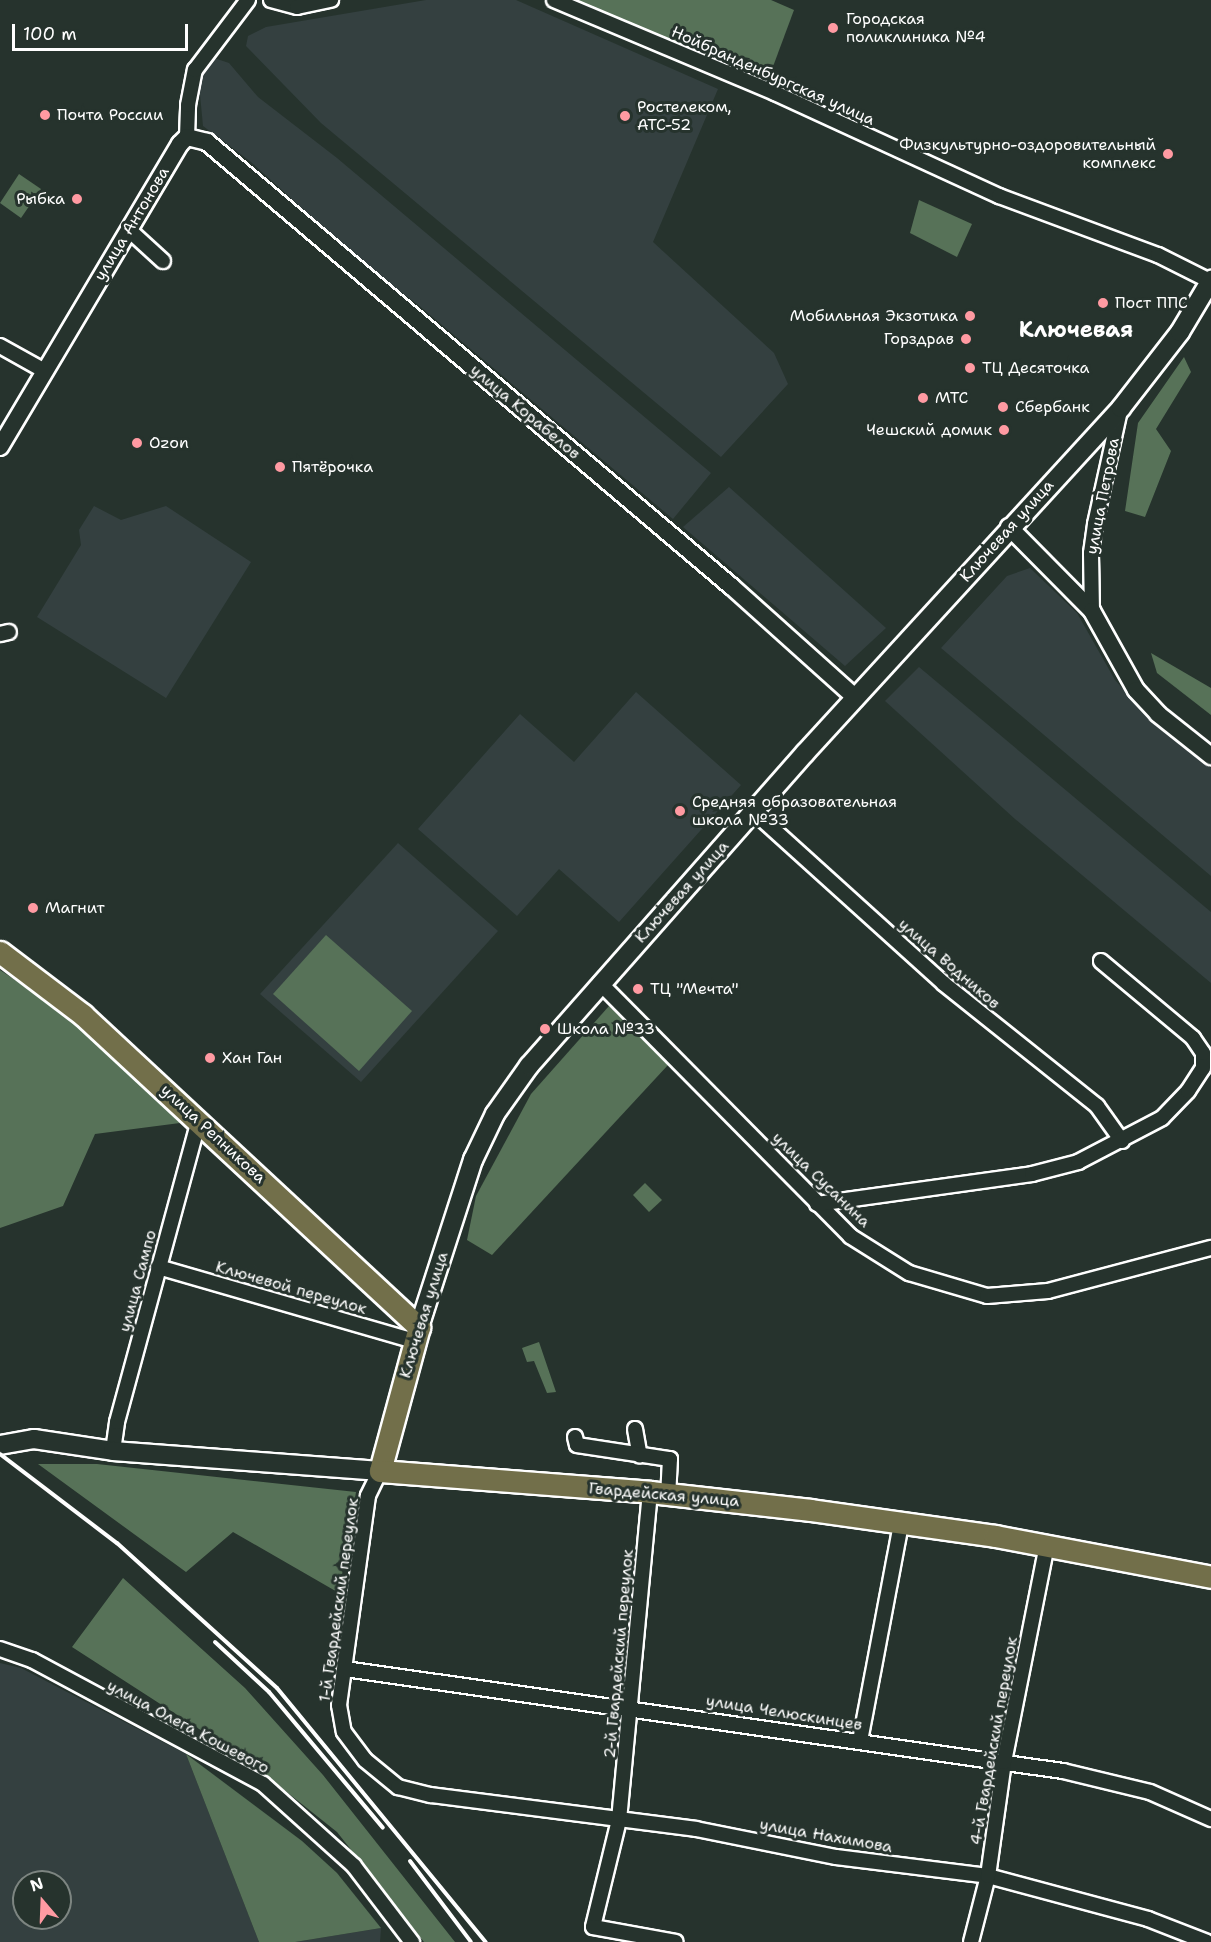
<!DOCTYPE html>
<html>
<head>
<meta charset="utf-8">
<style>
  body { margin:0 }
  #map { position:relative; width:1211px; height:1942px; overflow:hidden; background:#26332d; font-family:"Shantell Sans",sans-serif }
  div>[style] { position:absolute }
  .built>* { inset:0; background:#344040 }
  .green>* { inset:0; background:#577258 }
  .roads { filter:drop-shadow(2px 0 #fff) drop-shadow(-2px 0 #fff) drop-shadow(0 2px #fff) drop-shadow(0 -2px #fff) }
  .minor>* { height:14px; margin:-7px; padding:0 7px; transform-origin:7px; border-radius:7px; background:#26332d }
  .tertiary>* { height:16px; margin:-8px; padding:0 8px; transform-origin:8px; border-radius:8px; background:#26332d }
  .secondary>* { height:18px; margin:-9px; padding:0 9px; transform-origin:9px; border-radius:9px; background:#26332d }
  .primary>* { height:21px; margin:-10.5px; padding:0 10.5px; transform-origin:10.5px; border-radius:10.5px; background:#726f4a }
  .rail>* { height:4px; margin:-2px; padding:0 2px; transform-origin:2px; border-radius:2px; background:#fff }
  .dots>* { width:16px; height:16px; translate:-50% -50%; box-sizing:border-box; border:3px solid #26332d; border-radius:50% }
  span { translate:-50% -50%; white-space:nowrap; text-align:center; line-height:1.15; -webkit-text-stroke:6px #26332d; paint-order:stroke }
  .poi-label { font-size:16px; color:#fff }
  .left { translate:0 -50%; text-align:left }
  .right { translate:-100% -50%; text-align:right }
  .street-label { font-size:16px; color:#fff }
  .district-label { font-size:22px; color:#fff; font-weight:700 }
  .north { position:absolute; left:12px; top:1870px; width:60px; height:60px; box-sizing:border-box; background:#26332d; border:2px solid #7d8581; border-radius:50%; rotate:341deg; font-size:16px; font-weight:700; line-height:24px; text-align:center; color:#fff }
  .north::after { content:''; display:block; margin:auto; width:21px; height:27px; background:#ff9aa2; clip-path:polygon(50% 0,100% 100%,50% 72%,0 100%) }
  .scale { position:absolute; left:12px; top:24px; width:176px; height:27px; box-sizing:border-box; border:3px solid #fff; border-top:0; padding-left:8px; font-size:18px; line-height:21px; white-space:nowrap; color:#fff; -webkit-text-stroke:4px #26332d; paint-order:stroke }
</style>
</head>
<body>
<div id="map">
  <div class="built">
    <i style="clip-path:polygon(426px 0,516px 0,718px 89px,653px 242px,774px 353px,788px 384px,721px 457px,321px 123px,246px 46px,248px 36px,266px 27px)"></i>
    <i style="clip-path:polygon(211px 57px,229px 63px,258px 97px,337px 158px,711px 473px,673px 519px,417px 304px,369px 269px,251px 162px,203px 126px,199px 84px)"></i>
    <i style="clip-path:polygon(729px 487px,886px 628px,845px 666px,683px 527px)"></i>
    <i style="clip-path:polygon(94px 506px,121px 520px,166px 506px,251px 562px,166px 698px,37px 617px,81px 545px,79px 530px)"></i>
    <i style="clip-path:polygon(1030px 568px,1077px 613px,1115px 680px,1156px 725px,1211px 768px,1211px 876px,941px 648px,1007px 576px)"></i>
    <i style="clip-path:polygon(919px 667px,1211px 912px,1211px 983px,1015px 819px,885px 701px)"></i>
    <i style="clip-path:polygon(636px 692px,741px 785px,619px 922px,559px 869px,517px 916px,418px 829px,520px 714px,574px 762px)"></i>
    <i style="clip-path:polygon(398px 843px,498px 931px,361px 1082px,260px 994px)"></i>
    <i style="clip-path:polygon(evenodd,0 1663px,21px 1668px,186px 1754px,259px 1942px,0 1942px,0 1663px,24px 1882px,60px 1882px,60px 1918px,24px 1918px,24px 1882px)"></i>
    <i style="clip-path:polygon(381px 1928px,380px 1942px,295px 1942px)"></i>
  </div>
  <div class="green">
    <i style="clip-path:polygon(573px 0,771px 0,794px 10px,768px 80px)"></i>
    <i style="clip-path:polygon(19px 174px,41px 189px,21px 218px,0 203px)"></i>
    <i style="clip-path:polygon(919px 200px,972px 224px,957px 257px,910px 233px)"></i>
    <i style="clip-path:polygon(1184px 357px,1191px 372px,1156px 429px,1171px 451px,1145px 517px,1125px 511px,1138px 423px)"></i>
    <i style="clip-path:polygon(1151px 653px,1211px 688px,1211px 715px,1157px 673px)"></i>
    <i style="clip-path:polygon(326px 935px,412px 1011px,359px 1071px,273px 994px)"></i>
    <i style="clip-path:polygon(0 970px,71px 1017px,180px 1123px,95px 1134px,63px 1206px,0 1228px)"></i>
    <i style="clip-path:polygon(609px 1006px,668px 1065px,492px 1255px,467px 1240px,476px 1196px,531px 1094px)"></i>
    <i style="clip-path:polygon(645px 1183px,662px 1200px,649px 1212px,633px 1195px)"></i>
    <i style="clip-path:polygon(539px 1342px,556px 1392px,547px 1393px,534px 1361px,527px 1362px,522px 1348px)"></i>
    <i style="clip-path:polygon(38px 1464px,97px 1464px,356px 1492px,339px 1593px,233px 1532px,186px 1572px)"></i>
    <i style="clip-path:polygon(123px 1578px,245px 1688px,323px 1775px,455px 1942px,424px 1942px,337px 1832px,244px 1758px,72px 1647px)"></i>
    <i style="clip-path:polygon(186px 1754px,302px 1841px,337px 1873px,381px 1928px,295px 1942px,259px 1942px)"></i>
  </div>
  <div class="roads">
    <div class="minor">
      <i style="left:271px;top:0;width:27px;rotate:15deg"></i>
      <i style="left:297px;top:7px;width:35px;rotate:-12deg"></i>
      <i style="left:554px;top:0;width:240px;rotate:22.8deg"></i>
      <i style="left:775px;top:93px;width:247px;rotate:24.7deg"></i>
      <i style="left:999px;top:196px;width:170px;rotate:20.4deg"></i>
      <i style="left:1158px;top:255px;width:58px;rotate:26.6deg"></i>
      <i style="left:187px;top:137px;width:32px;rotate:-88deg"></i>
      <i style="left:188px;top:105px;width:36px;rotate:-79deg"></i>
      <i style="left:195px;top:70px;width:88px;rotate:-52.9deg"></i>
      <i style="left:129px;top:230px;width:46px;rotate:42.4deg"></i>
      <i style="left:0;top:346px;width:51px;rotate:29.1deg"></i>
      <i style="left:1092px;top:611px;width:58px;rotate:-91deg"></i>
      <i style="left:1091px;top:553px;width:29px;rotate:-82deg"></i>
      <i style="left:1095px;top:524px;width:117px;rotate:-77.6deg"></i>
      <i style="left:0;top:634px;width:9px;rotate:-13deg"></i>
      <i style="left:754px;top:812px;width:255px;rotate:42.1deg"></i>
      <i style="left:943px;top:983px;width:197px;rotate:38.6deg"></i>
      <i style="left:1097px;top:1106px;width:43px;rotate:54.5deg"></i>
      <i style="left:600px;top:983px;width:356px;rotate:45.3deg"></i>
      <i style="left:850px;top:1236px;width:70px;rotate:32.1deg"></i>
      <i style="left:909px;top:1273px;width:81px;rotate:16.4deg"></i>
      <i style="left:987px;top:1296px;width:61px;rotate:-4.7deg"></i>
      <i style="left:1048px;top:1291px;width:169px;rotate:-14.8deg"></i>
      <i style="left:817px;top:1204px;width:217px;rotate:-7.9deg"></i>
      <i style="left:1032px;top:1174px;width:48px;rotate:-14.6deg"></i>
      <i style="left:1078px;top:1162px;width:95px;rotate:-27.6deg"></i>
      <i style="left:1162px;top:1118px;width:37px;rotate:-46deg"></i>
      <i style="left:1188px;top:1091px;width:27px;rotate:-57deg"></i>
      <i style="left:1203px;top:1068px;width:15px;rotate:-90deg"></i>
      <i style="left:1203px;top:1053px;width:18px;rotate:-124deg"></i>
      <i style="left:1193px;top:1038px;width:120px;rotate:-140.1deg"></i>
      <i style="left:158px;top:1267px;width:267px;rotate:16.1deg"></i>
      <i style="left:635px;top:1429px;width:27px;rotate:80deg"></i>
      <i style="left:575px;top:1437px;width:8px;rotate:76deg"></i>
      <i style="left:577px;top:1445px;width:94px;rotate:8.6deg"></i>
      <i style="left:670px;top:1459px;width:34px;rotate:93deg"></i>
      <i style="left:113px;top:1451px;width:29px;rotate:-82deg"></i>
      <i style="left:117px;top:1422px;width:312px;rotate:-74.8deg"></i>
      <i style="left:380px;top:1471px;width:28px;rotate:116deg"></i>
      <i style="left:368px;top:1496px;width:211px;rotate:97.9deg"></i>
      <i style="left:339px;top:1705px;width:27px;rotate:80deg"></i>
      <i style="left:344px;top:1732px;width:35px;rotate:53deg"></i>
      <i style="left:365px;top:1760px;width:43px;rotate:39.3deg"></i>
      <i style="left:398px;top:1787px;width:34px;rotate:14deg"></i>
      <i style="left:431px;top:1795px;width:267px;rotate:7.3deg"></i>
      <i style="left:696px;top:1829px;width:143px;rotate:11.3deg"></i>
      <i style="left:836px;top:1857px;width:153px;rotate:7.1deg"></i>
      <i style="left:988px;top:1876px;width:166px;rotate:15deg"></i>
      <i style="left:1148px;top:1919px;width:63px;rotate:21.3deg"></i>
      <i style="left:650px;top:1492px;width:329px;rotate:95.4deg"></i>
      <i style="left:619px;top:1820px;width:110px;rotate:103.7deg"></i>
      <i style="left:593px;top:1927px;width:84px;rotate:10.2deg"></i>
      <i style="left:0;top:1649px;width:34px;rotate:19deg"></i>
      <i style="left:32px;top:1660px;width:262px;rotate:28.2deg"></i>
      <i style="left:263px;top:1784px;width:122px;rotate:42deg"></i>
      <i style="left:354px;top:1866px;width:96px;rotate:52.7deg"></i>
      <i style="left:345px;top:1669px;width:725px;rotate:8.09deg"></i>
      <i style="left:1063px;top:1771px;width:89px;rotate:13.6deg"></i>
      <i style="left:1150px;top:1792px;width:67px;rotate:23.9deg"></i>
      <i style="left:860px;top:1741px;width:221px;rotate:-79.3deg"></i>
      <i style="left:971px;top:1942px;width:68px;rotate:-75.6deg"></i>
      <i style="left:988px;top:1876px;width:115px;rotate:-82deg"></i>
      <i style="left:1004px;top:1762px;width:221px;rotate:-78.8deg"></i>
    </div>
    <div class="tertiary">
      <i style="left:0;top:447px;width:352px;rotate:-59.3deg"></i>
      <i style="left:180px;top:144px;width:10px;rotate:-45deg"></i>
      <i style="left:187px;top:137px;width:21px;rotate:14deg"></i>
      <i style="left:207px;top:142px;width:687px;rotate:40.28deg"></i>
      <i style="left:731px;top:586px;width:168px;rotate:41.9deg"></i>
      <i style="left:1009px;top:527px;width:118px;rotate:45.3deg"></i>
      <i style="left:1092px;top:611px;width:90px;rotate:60.9deg"></i>
      <i style="left:1136px;top:690px;width:33px;rotate:47deg"></i>
      <i style="left:1158px;top:714px;width:68px;rotate:38.4deg"></i>
    </div>
    <div class="secondary">
      <i style="left:419px;top:1327px;width:176px;rotate:-72.1deg"></i>
      <i style="left:473px;top:1160px;width:51px;rotate:-64.4deg"></i>
      <i style="left:495px;top:1114px;width:59px;rotate:-54.7deg"></i>
      <i style="left:529px;top:1066px;width:417px;rotate:-48.6deg"></i>
      <i style="left:805px;top:753px;width:468px;rotate:-47.5deg"></i>
      <i style="left:1121px;top:408px;width:96px;rotate:-52.2deg"></i>
      <i style="left:1180px;top:332px;width:61px;rotate:-59.2deg"></i>
      <i style="left:0;top:1445px;width:35px;rotate:-10deg"></i>
      <i style="left:34px;top:1439px;width:80px;rotate:8.6deg"></i>
      <i style="left:113px;top:1451px;width:268px;rotate:4.3deg"></i>
    </div>
    <div class="primary">
      <i style="left:0;top:952px;width:104px;rotate:37.2deg"></i>
      <i style="left:83px;top:1015px;width:459px;rotate:42.9deg"></i>
      <i style="left:419px;top:1327px;width:149px;rotate:105.2deg"></i>
      <i style="left:380px;top:1471px;width:271px;rotate:4.4deg"></i>
      <i style="left:650px;top:1492px;width:162px;rotate:6.4deg"></i>
      <i style="left:811px;top:1510px;width:186px;rotate:8deg"></i>
      <i style="left:995px;top:1536px;width:220px;rotate:10.7deg"></i>
    </div>
  </div>
  <div class="rail">
    <i style="left:0;top:1454px;width:147px;rotate:37.3deg"></i>
    <i style="left:117px;top:1543px;width:216px;rotate:42.2deg"></i>
    <i style="left:277px;top:1688px;width:329px;rotate:50.6deg"></i>
    <i style="left:215px;top:1642px;width:74px;rotate:42.8deg"></i>
    <i style="left:269px;top:1692px;width:177px;rotate:50deg"></i>
    <i style="left:410px;top:1861px;width:101px;rotate:53deg"></i>
  </div>
  <div class="dots">
    <i style="left:833px;top:28px;background:#ff9aa2"></i>
    <i style="left:45px;top:115px;background:#ff9aa2"></i>
    <i style="left:625px;top:116px;background:#ff9aa2"></i>
    <i style="left:1168px;top:154px;background:#ff9aa2"></i>
    <i style="left:77px;top:199px;background:#ff9aa2"></i>
    <i style="left:1103px;top:303px;background:#ff9aa2"></i>
    <i style="left:970px;top:316px;background:#ff9aa2"></i>
    <i style="left:966px;top:339px;background:#ff9aa2"></i>
    <i style="left:970px;top:368px;background:#ff9aa2"></i>
    <i style="left:923px;top:398px;background:#ff9aa2"></i>
    <i style="left:1003px;top:407px;background:#ff9aa2"></i>
    <i style="left:1004px;top:430px;background:#ff9aa2"></i>
    <i style="left:137px;top:443px;background:#ff9aa2"></i>
    <i style="left:280px;top:467px;background:#ff9aa2"></i>
    <i style="left:680px;top:811px;background:#ff9aa2"></i>
    <i style="left:33px;top:908px;background:#ff9aa2"></i>
    <i style="left:638px;top:989px;background:#ff9aa2"></i>
    <i style="left:545px;top:1029px;background:#ff9aa2"></i>
    <i style="left:210px;top:1058px;background:#ff9aa2"></i>
  </div>
  <div class="poi-label">
    <span class="left" style="left:846px;top:28px">Городская<br>поликлиника №4</span>
    <span class="left" style="left:637px;top:116px">Ростелеком,<br>АТС-52</span>
    <span class="left" style="left:57px;top:115px">Почта России</span>
    <span class="right" style="left:1156px;top:154px">Физкультурно-оздоровительный<br>комплекс</span>
    <span class="right" style="left:65px;top:199px">Рыбка</span>
    <span class="left" style="left:1115px;top:303px">Пост ППС</span>
    <span class="right" style="left:958px;top:316px">Мобильная Экзотика</span>
    <span class="right" style="left:954px;top:339px">Горздрав</span>
    <span class="left" style="left:982px;top:368px">ТЦ Десяточка</span>
    <span class="left" style="left:935px;top:398px">МТС</span>
    <span class="left" style="left:1015px;top:407px">Сбербанк</span>
    <span class="right" style="left:992px;top:430px">Чешский домик</span>
    <span class="left" style="left:149px;top:443px">Ozon</span>
    <span class="left" style="left:292px;top:467px">Пятёрочка</span>
    <span class="left" style="left:692px;top:811px">Средняя образовательная<br>школа №33</span>
    <span class="left" style="left:45px;top:908px">Магнит</span>
    <span class="left" style="left:650px;top:989px">ТЦ "Мечта"</span>
    <span class="left" style="left:557px;top:1029px">Школа №33</span>
    <span class="left" style="left:222px;top:1058px">Хан Ган</span>
  </div>
  <div class="street-label">
    <span style="left:773px;top:76px;rotate:24deg">Нойбранденбургская улица</span>
    <span style="left:132px;top:224px;rotate:-59deg">улица Антонова</span>
    <span style="left:525px;top:412px;rotate:40deg">улица Корабелов</span>
    <span style="left:1103px;top:496px;rotate:-79deg">улица Петрова</span>
    <span style="left:1007px;top:531px;rotate:-48deg">Ключевая улица</span>
    <span style="left:682px;top:892px;rotate:-48deg">Ключевая улица</span>
    <span style="left:949px;top:964px;rotate:41deg">улица Водников</span>
    <span style="left:213px;top:1134px;rotate:43deg">улица Репникова</span>
    <span style="left:821px;top:1180px;rotate:44deg">улица Сусанина</span>
    <span style="left:138px;top:1281px;rotate:-75deg">улица Сампо</span>
    <span style="left:291px;top:1288px;rotate:16deg">Ключевой переулок</span>
    <span style="left:424px;top:1315px;rotate:-73deg">Ключевая улица</span>
    <span style="left:664px;top:1495px;rotate:5deg">Гвардейская улица</span>
    <span style="left:339px;top:1600px;rotate:-82deg">1-й Гвардейский переулок</span>
    <span style="left:619px;top:1654px;rotate:-85deg">2-й Гвардейский переулок</span>
    <span style="left:784px;top:1713px;rotate:9deg">улица Челюскинцев</span>
    <span style="left:188px;top:1727px;rotate:28deg">улица Олега Кошевого</span>
    <span style="left:994px;top:1741px;rotate:-80deg">4-й Гвардейский переулок</span>
    <span style="left:826px;top:1836px;rotate:10deg">улица Нахимова</span>
  </div>
  <div class="district-label">
    <span style="left:1076px;top:330px">Ключевая</span>
  </div>
  <div class="north">N</div>
  <div class="scale">100 m</div>
</div>
</body>
</html>
